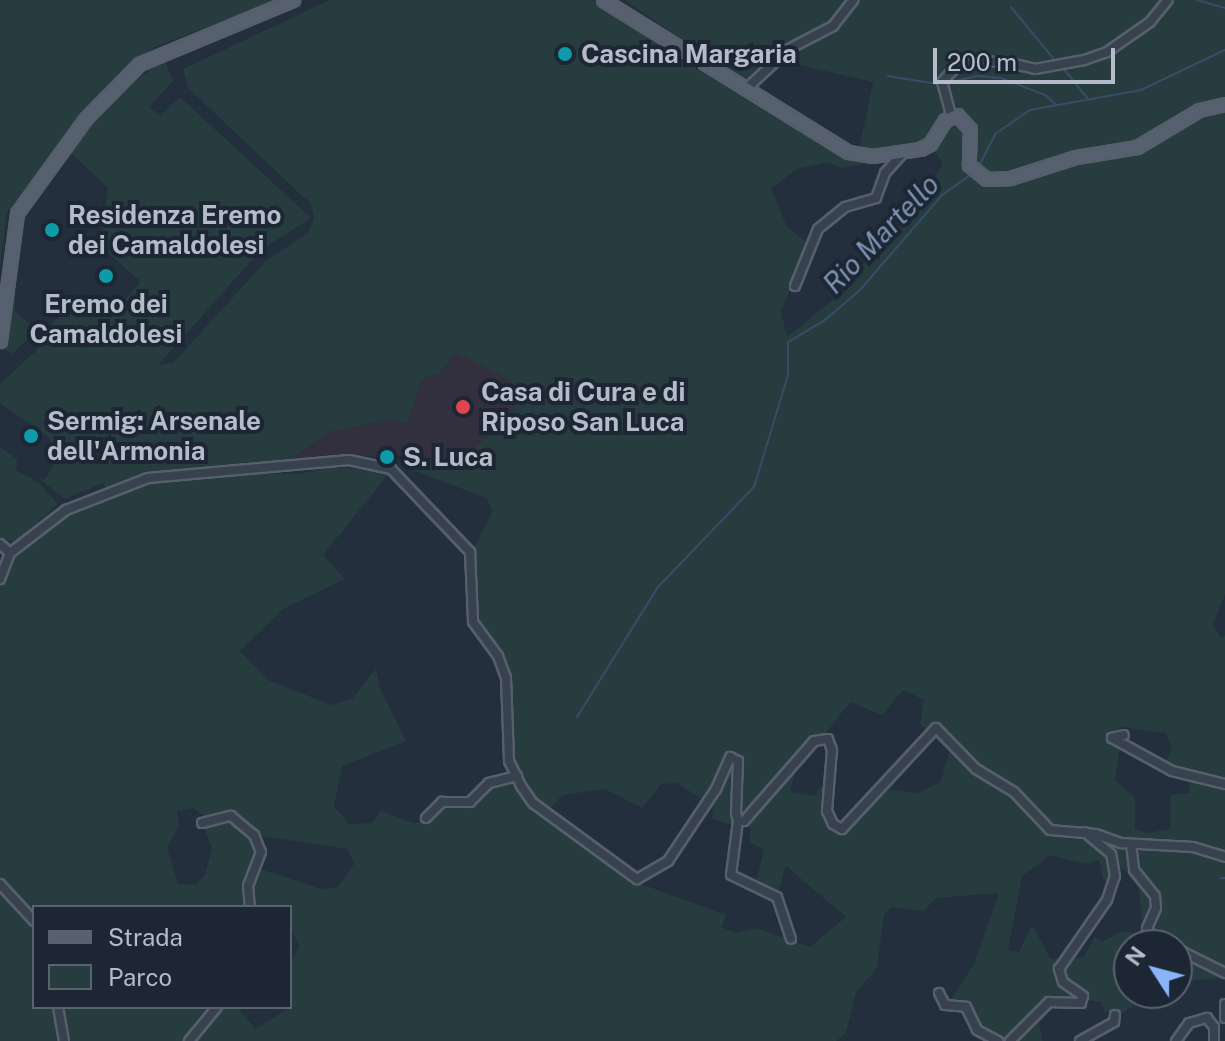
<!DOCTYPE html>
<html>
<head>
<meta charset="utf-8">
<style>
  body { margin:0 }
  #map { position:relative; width:1225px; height:1041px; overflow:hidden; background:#242f3e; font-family:"Public Sans",sans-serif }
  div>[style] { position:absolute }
  .medical>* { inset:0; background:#32303f }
  .green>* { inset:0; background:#263c3f }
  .stream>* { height:2px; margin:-1px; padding:0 1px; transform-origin:1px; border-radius:1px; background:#394c67 }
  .roads { filter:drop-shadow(2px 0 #565f6c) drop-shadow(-2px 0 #565f6c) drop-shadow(0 2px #565f6c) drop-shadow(0 -2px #565f6c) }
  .minor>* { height:8px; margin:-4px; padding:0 4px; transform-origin:4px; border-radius:4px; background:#38414e }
  .major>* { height:11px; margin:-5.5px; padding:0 5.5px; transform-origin:5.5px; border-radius:5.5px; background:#56606e }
  .dots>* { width:22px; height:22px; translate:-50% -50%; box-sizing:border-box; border:4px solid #1d2633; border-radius:50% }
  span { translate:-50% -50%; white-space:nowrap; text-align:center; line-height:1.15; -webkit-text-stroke:8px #1d2633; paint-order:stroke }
  .poi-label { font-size:26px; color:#b4bcc9; font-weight:700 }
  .left { translate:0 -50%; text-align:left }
  .water-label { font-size:28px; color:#7c92b1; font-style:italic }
  .legend { position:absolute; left:32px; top:905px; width:260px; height:104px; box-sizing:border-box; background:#1d2633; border:2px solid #59626f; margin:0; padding:10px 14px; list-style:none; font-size:24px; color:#b4bcc9 }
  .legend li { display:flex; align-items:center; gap:16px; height:40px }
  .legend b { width:40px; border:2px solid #59626f }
  .north { position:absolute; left:1113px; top:929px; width:80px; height:80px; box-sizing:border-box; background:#1d2633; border:2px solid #59626f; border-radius:50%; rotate:306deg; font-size:22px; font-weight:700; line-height:32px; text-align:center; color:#b4bcc9 }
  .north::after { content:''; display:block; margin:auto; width:28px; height:36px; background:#8ab4f8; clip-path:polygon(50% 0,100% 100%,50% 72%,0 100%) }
  .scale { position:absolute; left:933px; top:48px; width:182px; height:36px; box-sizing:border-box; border:4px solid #b4bcc9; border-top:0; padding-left:10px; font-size:24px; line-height:28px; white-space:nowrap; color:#b4bcc9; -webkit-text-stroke:6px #1d2633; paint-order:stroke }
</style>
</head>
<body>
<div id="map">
  <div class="medical">
    <i style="clip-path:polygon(455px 351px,484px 363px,509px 379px,517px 392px,514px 416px,462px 458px,424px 462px,395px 454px,285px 463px,329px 432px,390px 419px,408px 423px,421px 380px,440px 373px)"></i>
  </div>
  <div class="green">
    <i style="clip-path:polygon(0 0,279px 0,154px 47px,110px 82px,7px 212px,0 266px)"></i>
    <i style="clip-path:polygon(evenodd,330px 0,593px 0,840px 156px,868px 163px,842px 168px,827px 162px,797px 169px,771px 189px,787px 227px,808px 244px,781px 312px,787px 337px,854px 283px,878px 235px,912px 217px,943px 163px,928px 140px,889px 151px,859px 150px,873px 82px,769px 58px,744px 82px,625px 0,1225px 0,1225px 594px,1213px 625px,1220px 637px,1225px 636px,1225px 977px,1177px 983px,1177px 945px,1129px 945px,1129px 993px,1156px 993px,1122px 1013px,1104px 1012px,1101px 1002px,1060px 997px,1035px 1006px,1043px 1041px,1002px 1041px,979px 1028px,970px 1010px,951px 999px,974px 964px,999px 893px,936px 898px,924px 911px,891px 907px,884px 914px,877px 968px,856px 992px,846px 1033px,836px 1041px,0 1041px,0 583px,15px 556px,68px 512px,110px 494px,103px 483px,65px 499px,37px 477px,44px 480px,54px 466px,44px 455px,51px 439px,0 403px,0 384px,38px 349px,33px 342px,66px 310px,79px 304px,109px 318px,141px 282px,99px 245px,108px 188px,69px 151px,107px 103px,164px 59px,173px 81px,149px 107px,160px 116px,180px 97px,311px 218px,261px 250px,158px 365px,173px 363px,266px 261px,308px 233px,314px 218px,311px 204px,188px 88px,183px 69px,330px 0,455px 352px,509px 379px,517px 392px,513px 416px,462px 458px,453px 463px,416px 460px,413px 470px,486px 498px,493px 511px,474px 547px,478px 626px,501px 652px,512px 681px,511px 760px,516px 781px,490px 787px,471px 806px,440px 807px,431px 821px,413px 823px,381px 811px,372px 823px,349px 824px,334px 806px,342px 766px,406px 741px,381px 691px,376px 669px,352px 699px,331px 705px,268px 680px,240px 651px,283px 609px,345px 579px,323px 555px,390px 472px,331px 467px,300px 474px,238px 473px,195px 480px,194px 470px,285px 463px,329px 432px,390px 419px,408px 423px,421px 380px,440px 373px,455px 352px,330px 0,903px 690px,924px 700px,920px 724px,950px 749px,941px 782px,918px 793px,872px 788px,842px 825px,829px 807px,835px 767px,815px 796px,790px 792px,795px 772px,790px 760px,810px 739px,826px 733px,850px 702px,882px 715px,903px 690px,330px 0,1121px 727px,1166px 733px,1172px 747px,1166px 762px,1188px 775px,1190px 793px,1171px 795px,1170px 829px,1147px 833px,1135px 829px,1135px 797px,1115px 781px,1120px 747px,1108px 736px,1121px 727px,330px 0,677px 783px,712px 806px,713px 819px,731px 825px,735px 815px,750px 821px,750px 842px,764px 850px,755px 885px,778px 892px,786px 866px,846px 917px,810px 947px,756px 928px,737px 933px,721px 927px,726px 915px,633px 881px,544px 816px,562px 795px,605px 789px,642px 808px,661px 784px,677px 783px,330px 0,193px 808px,210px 820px,236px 811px,260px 836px,348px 849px,354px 864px,338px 887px,321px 889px,260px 869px,250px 887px,253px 907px,290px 907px,290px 928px,300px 947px,290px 961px,290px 1007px,256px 1029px,236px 1007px,34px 1007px,34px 907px,250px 907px,245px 885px,255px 857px,247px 832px,234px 820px,203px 824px,212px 848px,205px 875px,195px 885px,178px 884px,167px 847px,179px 826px,177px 811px,193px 808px,330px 0,1050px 855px,1085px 864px,1099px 860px,1103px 879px,1109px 881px,1112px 871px,1124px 869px,1139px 889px,1143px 934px,1122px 931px,1102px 942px,1095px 937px,1083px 958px,1051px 959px,1032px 925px,1019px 952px,1008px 950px,1022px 876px,1050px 855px)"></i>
    <i style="clip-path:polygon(15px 268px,15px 311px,31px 325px,31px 335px,12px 354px,2px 346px)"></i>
    <i style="clip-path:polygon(0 447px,17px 459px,16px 470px,39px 483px,58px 504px,26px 532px,30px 537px,16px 543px,0 537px)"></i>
  </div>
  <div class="stream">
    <i style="left:1197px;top:0;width:29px;rotate:16deg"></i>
    <i style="left:1011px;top:7px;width:66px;rotate:50.5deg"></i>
    <i style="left:1063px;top:68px;width:41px;rotate:50.9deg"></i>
    <i style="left:888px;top:76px;width:50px;rotate:9.3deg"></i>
    <i style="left:947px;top:83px;width:31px;rotate:-13deg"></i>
    <i style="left:977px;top:76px;width:24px;rotate:5deg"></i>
    <i style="left:1001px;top:78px;width:47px;rotate:21.1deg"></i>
    <i style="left:1045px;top:95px;width:15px;rotate:42deg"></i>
    <i style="left:979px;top:166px;width:36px;rotate:-63deg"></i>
    <i style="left:995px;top:134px;width:42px;rotate:-34.4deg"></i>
    <i style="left:1030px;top:110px;width:113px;rotate:-10.2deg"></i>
    <i style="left:1141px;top:90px;width:93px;rotate:-25.5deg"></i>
    <i style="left:577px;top:717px;width:153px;rotate:-58.1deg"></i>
    <i style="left:658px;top:587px;width:139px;rotate:-46.2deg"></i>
    <i style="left:754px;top:487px;width:117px;rotate:-73.1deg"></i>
    <i style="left:788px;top:375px;width:33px;rotate:-90deg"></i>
    <i style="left:788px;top:342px;width:43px;rotate:-30.7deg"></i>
    <i style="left:825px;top:320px;width:46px;rotate:-40.6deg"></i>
    <i style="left:860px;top:290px;width:125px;rotate:-49.2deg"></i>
    <i style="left:942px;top:195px;width:35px;rotate:-35deg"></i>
    <i style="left:1221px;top:878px;width:4px"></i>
  </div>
  <div class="roads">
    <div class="minor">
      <i style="left:745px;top:90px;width:60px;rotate:-43deg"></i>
      <i style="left:789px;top:49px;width:50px;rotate:-27.6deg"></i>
      <i style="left:833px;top:26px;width:33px;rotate:-52deg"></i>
      <i style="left:951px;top:115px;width:34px;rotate:-105deg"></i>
      <i style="left:942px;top:82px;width:23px;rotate:-47deg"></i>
      <i style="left:958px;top:65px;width:43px;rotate:-5.3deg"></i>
      <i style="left:1001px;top:61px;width:35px;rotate:13deg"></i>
      <i style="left:1035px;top:69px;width:50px;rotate:-10.4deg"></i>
      <i style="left:1084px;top:60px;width:24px;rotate:-19deg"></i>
      <i style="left:1107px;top:52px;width:52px;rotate:-34.9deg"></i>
      <i style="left:1150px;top:22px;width:28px;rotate:-51deg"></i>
      <i style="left:795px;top:286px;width:61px;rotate:-68deg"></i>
      <i style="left:818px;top:229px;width:35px;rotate:-39deg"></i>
      <i style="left:845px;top:207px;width:32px;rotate:-16deg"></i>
      <i style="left:876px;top:198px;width:27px;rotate:-70deg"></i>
      <i style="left:885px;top:173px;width:25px;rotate:-48deg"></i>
      <i style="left:0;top:544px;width:13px;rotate:42deg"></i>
      <i style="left:10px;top:553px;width:71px;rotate:-37.5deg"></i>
      <i style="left:66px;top:510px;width:88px;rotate:-21.3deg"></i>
      <i style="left:148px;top:478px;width:202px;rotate:-5.1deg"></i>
      <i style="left:349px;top:460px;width:43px;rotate:12.1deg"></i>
      <i style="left:391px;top:469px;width:115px;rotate:46.4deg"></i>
      <i style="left:470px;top:552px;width:70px;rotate:87.5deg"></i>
      <i style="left:473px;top:622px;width:42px;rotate:53.7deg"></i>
      <i style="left:498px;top:656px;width:23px;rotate:70deg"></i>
      <i style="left:506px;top:678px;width:83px;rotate:87.9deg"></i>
      <i style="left:509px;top:761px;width:28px;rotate:64deg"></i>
      <i style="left:521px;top:786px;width:21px;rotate:55deg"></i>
      <i style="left:533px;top:803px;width:129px;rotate:36.2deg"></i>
      <i style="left:637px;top:879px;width:36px;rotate:-30deg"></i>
      <i style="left:668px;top:861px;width:87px;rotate:-56.3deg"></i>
      <i style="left:716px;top:789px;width:35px;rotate:-66deg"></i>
      <i style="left:730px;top:757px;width:9px;rotate:27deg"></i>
      <i style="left:738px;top:761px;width:52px;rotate:92.2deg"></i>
      <i style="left:736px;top:813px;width:8px;rotate:76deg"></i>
      <i style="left:738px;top:821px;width:6px"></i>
      <i style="left:744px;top:821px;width:106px;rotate:-48.8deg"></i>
      <i style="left:814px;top:741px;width:14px;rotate:-8deg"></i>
      <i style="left:828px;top:739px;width:12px;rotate:70deg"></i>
      <i style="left:832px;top:750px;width:61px;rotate:94.7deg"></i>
      <i style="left:827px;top:811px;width:14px;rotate:65deg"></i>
      <i style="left:833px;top:824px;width:10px;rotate:29deg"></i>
      <i style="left:842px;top:829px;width:138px;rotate:-47.1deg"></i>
      <i style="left:936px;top:728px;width:57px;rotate:45.7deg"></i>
      <i style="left:976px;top:769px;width:44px;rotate:31.2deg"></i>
      <i style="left:1014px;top:792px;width:52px;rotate:46.5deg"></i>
      <i style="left:1050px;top:830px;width:46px;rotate:5deg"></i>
      <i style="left:1096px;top:834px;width:27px;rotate:20deg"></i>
      <i style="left:1121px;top:843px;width:72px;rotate:3.2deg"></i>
      <i style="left:1193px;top:847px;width:34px;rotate:17deg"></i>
      <i style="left:0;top:579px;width:28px;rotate:-69deg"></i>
      <i style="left:1112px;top:738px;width:68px;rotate:28.8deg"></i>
      <i style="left:1172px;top:771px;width:55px;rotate:13.8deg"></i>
      <i style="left:1112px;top:738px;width:12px;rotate:-14deg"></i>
      <i style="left:426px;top:818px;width:23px;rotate:-45deg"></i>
      <i style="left:442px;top:802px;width:28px"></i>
      <i style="left:470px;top:802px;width:27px;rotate:-45deg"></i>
      <i style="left:489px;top:783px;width:29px;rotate:-14deg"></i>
      <i style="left:738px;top:821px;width:54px;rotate:97.4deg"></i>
      <i style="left:731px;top:875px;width:51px;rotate:25.6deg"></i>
      <i style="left:777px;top:897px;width:44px;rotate:71.6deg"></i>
      <i style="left:202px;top:823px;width:30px;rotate:-14deg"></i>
      <i style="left:231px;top:816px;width:30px;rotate:40deg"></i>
      <i style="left:254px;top:835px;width:18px;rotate:68deg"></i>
      <i style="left:261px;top:852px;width:36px;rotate:111deg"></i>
      <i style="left:248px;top:886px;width:21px;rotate:85deg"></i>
      <i style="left:1131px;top:844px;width:26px;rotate:83deg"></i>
      <i style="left:1134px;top:870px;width:33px;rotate:51deg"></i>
      <i style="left:1155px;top:896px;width:12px;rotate:85deg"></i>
      <i style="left:1156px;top:908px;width:22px;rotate:114deg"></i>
      <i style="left:1147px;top:928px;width:10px;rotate:61deg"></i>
      <i style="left:1152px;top:937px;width:18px;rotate:27deg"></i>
      <i style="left:0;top:884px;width:50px;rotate:47.4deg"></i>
      <i style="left:1177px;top:949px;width:54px;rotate:26.6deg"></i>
      <i style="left:939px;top:993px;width:13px;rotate:63deg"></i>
      <i style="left:945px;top:1005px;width:21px;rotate:5deg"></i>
      <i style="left:966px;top:1007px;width:25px;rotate:64deg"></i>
      <i style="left:977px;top:1030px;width:24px;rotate:28deg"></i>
      <i style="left:1225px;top:1004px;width:14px;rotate:90deg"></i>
      <i style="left:58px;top:1007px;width:35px;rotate:80deg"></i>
      <i style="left:189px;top:1041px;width:44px;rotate:-50.5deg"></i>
      <i style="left:1010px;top:1041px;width:55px;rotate:-45deg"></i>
      <i style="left:1049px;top:1002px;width:32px;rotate:2deg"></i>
      <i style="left:1081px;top:1003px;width:7px;rotate:-74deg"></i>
      <i style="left:1083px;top:996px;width:24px;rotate:-145deg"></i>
      <i style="left:1063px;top:982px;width:14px;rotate:-107deg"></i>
      <i style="left:1059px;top:969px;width:84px;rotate:-55.2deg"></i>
      <i style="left:1107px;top:900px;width:25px;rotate:-72deg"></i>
      <i style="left:1115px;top:876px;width:22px;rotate:-100deg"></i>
      <i style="left:1111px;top:854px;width:34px;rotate:-140deg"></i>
      <i style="left:1080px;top:1041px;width:39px;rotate:-29deg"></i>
      <i style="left:1114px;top:1022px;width:7px;rotate:-82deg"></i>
      <i style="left:1176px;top:1041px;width:22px;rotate:-54deg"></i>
      <i style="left:1189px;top:1023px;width:19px;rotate:-16deg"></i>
      <i style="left:1207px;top:1018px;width:11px;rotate:52deg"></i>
      <i style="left:1214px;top:1027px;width:14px;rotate:90deg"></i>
    </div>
    <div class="major">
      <i style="left:603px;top:0;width:288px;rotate:31.8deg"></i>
      <i style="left:848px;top:152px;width:24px;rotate:9deg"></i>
      <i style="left:872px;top:156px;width:49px;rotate:-8.3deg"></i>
      <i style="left:920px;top:149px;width:11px;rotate:-27deg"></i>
      <i style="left:930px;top:144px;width:28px;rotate:-58deg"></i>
      <i style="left:945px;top:120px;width:13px;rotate:-23deg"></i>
      <i style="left:957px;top:115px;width:19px;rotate:47deg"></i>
      <i style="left:970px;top:129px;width:36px;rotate:92deg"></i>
      <i style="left:969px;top:165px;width:22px;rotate:39deg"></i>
      <i style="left:986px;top:179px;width:24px;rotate:-2deg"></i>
      <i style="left:1010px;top:178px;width:69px;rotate:-17.7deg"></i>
      <i style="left:1076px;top:157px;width:62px;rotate:-9.3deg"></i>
      <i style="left:1137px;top:147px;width:72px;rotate:-30.8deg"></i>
      <i style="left:1199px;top:110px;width:27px;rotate:-13deg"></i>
      <i style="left:0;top:341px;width:129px;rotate:-82.4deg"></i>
      <i style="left:17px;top:213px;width:117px;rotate:-54deg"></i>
      <i style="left:86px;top:118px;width:76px;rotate:-45.5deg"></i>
      <i style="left:139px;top:64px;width:167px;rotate:-22.6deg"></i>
    </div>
  </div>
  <div class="dots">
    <i style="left:565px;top:54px;background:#0f9aa8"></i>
    <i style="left:52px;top:230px;background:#0f9aa8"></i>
    <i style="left:106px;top:276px;background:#0f9aa8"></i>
    <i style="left:463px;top:407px;background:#e0444e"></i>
    <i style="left:31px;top:436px;background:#0f9aa8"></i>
    <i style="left:387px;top:457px;background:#0f9aa8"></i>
  </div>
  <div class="poi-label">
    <span class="left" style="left:581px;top:54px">Cascina Margaria</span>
    <span class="left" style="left:68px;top:230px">Residenza Eremo<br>dei Camaldolesi</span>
    <span style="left:106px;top:319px">Eremo dei<br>Camaldolesi</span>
    <span class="left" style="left:481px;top:407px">Casa di Cura e di<br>Riposo San Luca</span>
    <span class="left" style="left:47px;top:436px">Sermig: Arsenale<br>dell'Armonia</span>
    <span class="left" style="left:403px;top:457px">S. Luca</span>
  </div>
  <div class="water-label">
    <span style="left:881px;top:234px;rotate:-46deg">Rio Martello</span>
  </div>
  <ul class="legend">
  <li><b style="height:10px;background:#56606e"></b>Strada</li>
  <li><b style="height:22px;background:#263c3f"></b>Parco</li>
  </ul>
  <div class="north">N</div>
  <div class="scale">200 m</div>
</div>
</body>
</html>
